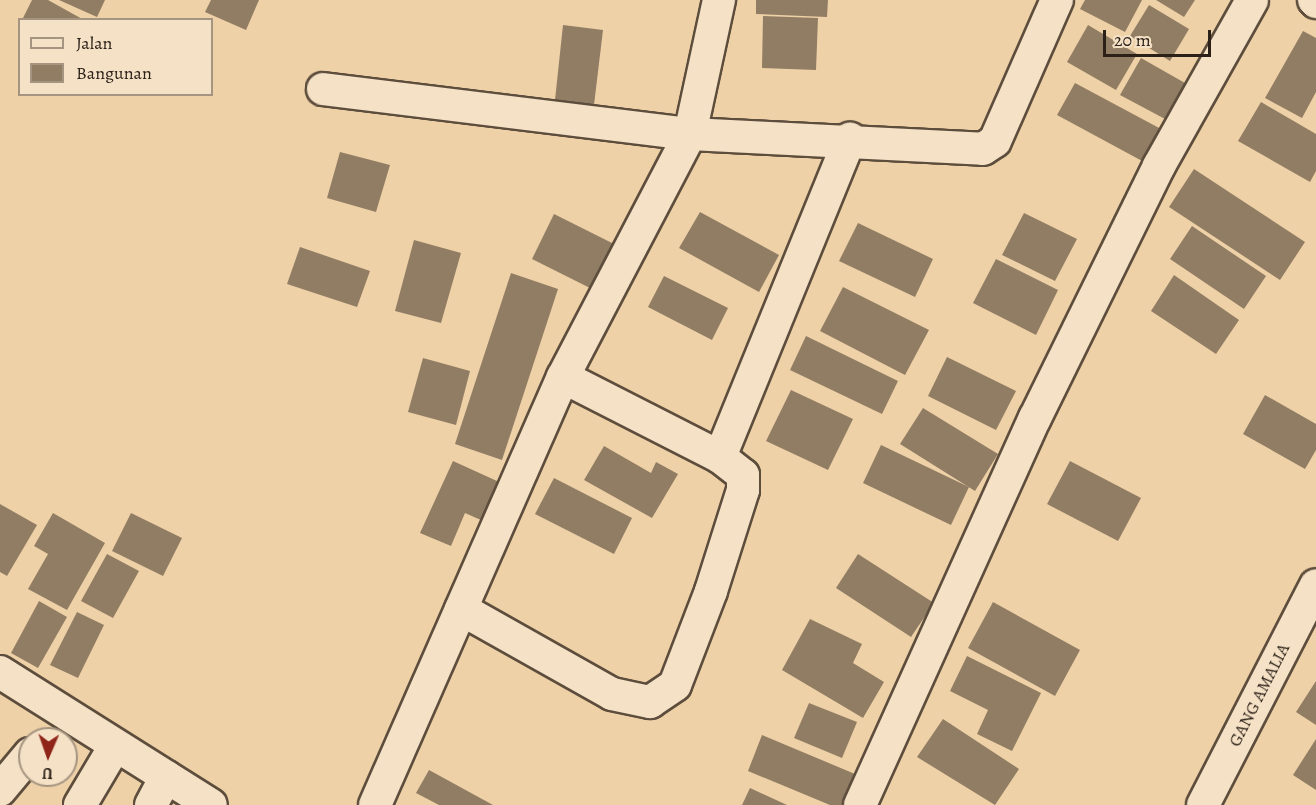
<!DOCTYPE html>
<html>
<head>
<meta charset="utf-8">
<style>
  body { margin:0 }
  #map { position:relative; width:1316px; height:805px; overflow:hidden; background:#efd1a8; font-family:Alegreya,serif }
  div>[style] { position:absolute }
  .building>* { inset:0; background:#917d63 }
  .roads { filter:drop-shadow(2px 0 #5d4d3c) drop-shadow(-2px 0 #5d4d3c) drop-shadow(0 2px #5d4d3c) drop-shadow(0 -2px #5d4d3c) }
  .minor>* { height:32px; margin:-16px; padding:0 16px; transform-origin:16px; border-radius:16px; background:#f5e1c6 }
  span { translate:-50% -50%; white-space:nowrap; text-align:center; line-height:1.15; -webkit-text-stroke:4.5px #f5e1c6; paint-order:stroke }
  .street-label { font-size:18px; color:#2c2118 }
  .legend { position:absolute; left:18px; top:18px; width:195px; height:78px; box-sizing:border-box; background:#f5e1c6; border:2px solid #a59480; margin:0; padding:8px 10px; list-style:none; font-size:18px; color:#2c2118 }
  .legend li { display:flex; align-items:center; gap:12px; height:30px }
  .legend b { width:30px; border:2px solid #a59480 }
  .north { position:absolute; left:18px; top:727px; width:60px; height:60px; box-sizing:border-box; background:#f5e1c6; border:2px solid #a59480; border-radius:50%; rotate:182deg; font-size:16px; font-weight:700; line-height:24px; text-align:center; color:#2c2118 }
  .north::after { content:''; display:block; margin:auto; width:21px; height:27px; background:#8f2418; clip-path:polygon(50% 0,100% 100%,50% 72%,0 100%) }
  .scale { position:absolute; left:1103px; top:30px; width:108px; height:27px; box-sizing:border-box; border:3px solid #2c2118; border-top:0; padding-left:8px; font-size:18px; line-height:21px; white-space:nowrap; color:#2c2118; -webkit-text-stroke:4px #f5e1c6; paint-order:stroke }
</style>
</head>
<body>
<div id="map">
  <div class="building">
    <i style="clip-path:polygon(32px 0,48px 0,84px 20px,22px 20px)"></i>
    <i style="clip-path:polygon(59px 0,105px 0,97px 17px)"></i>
    <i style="clip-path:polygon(211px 0,259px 0,246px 30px,205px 12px)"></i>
    <i style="clip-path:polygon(756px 0,828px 0,827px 17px,756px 14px)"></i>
    <i style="clip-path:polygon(1085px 0,1142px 0,1125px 32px,1080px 9px)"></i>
    <i style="clip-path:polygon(1156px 0,1195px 0,1184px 17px)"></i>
    <i style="clip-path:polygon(1149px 5px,1189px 29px,1170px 61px,1130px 36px)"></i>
    <i style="clip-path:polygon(763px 16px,818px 18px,816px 70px,762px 68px)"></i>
    <i style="clip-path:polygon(563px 25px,603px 30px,594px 105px,555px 100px)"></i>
    <i style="clip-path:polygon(1088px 25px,1137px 54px,1116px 90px,1067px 62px)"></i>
    <i style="clip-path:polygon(1303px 31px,1316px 38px,1316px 92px,1302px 118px,1265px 98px)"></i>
    <i style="clip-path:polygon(1141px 58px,1185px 83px,1165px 119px,1120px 95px)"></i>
    <i style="clip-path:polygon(1075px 83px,1161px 129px,1144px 162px,1057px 115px)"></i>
    <i style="clip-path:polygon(1261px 102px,1316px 134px,1316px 171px,1310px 182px,1238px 141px)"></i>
    <i style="clip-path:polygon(340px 152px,390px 165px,376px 212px,327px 198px)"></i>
    <i style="clip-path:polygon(1194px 169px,1305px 242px,1280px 280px,1169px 207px)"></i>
    <i style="clip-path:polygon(700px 212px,779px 255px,759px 292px,679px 248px)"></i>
    <i style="clip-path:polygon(1024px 213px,1077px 239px,1055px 281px,1002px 255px)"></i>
    <i style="clip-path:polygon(554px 214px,618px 246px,596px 291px,532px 259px)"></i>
    <i style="clip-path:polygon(858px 223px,933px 259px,915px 297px,839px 261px)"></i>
    <i style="clip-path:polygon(1192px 226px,1266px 276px,1244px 309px,1170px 259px)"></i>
    <i style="clip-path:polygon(414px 240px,461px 253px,441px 323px,395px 311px)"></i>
    <i style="clip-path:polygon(300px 247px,370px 271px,357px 307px,287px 284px)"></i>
    <i style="clip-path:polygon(996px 259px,1058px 290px,1036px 335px,973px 303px)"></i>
    <i style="clip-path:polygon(511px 273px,558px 289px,502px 460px,455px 444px)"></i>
    <i style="clip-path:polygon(1174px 275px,1239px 320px,1216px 354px,1151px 311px)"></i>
    <i style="clip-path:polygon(664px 276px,728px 308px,712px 340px,648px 307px)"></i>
    <i style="clip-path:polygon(843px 287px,929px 330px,905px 375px,820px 331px)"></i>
    <i style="clip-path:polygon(806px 336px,898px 381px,882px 414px,790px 370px)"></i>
    <i style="clip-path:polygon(947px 357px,1016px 391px,996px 430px,928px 396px)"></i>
    <i style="clip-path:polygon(423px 358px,470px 371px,456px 425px,408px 412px)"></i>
    <i style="clip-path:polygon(791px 390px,853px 419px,828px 470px,766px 441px)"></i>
    <i style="clip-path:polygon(1265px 395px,1316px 424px,1316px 450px,1305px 469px,1243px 434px)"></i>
    <i style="clip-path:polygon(923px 408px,998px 454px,975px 491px,900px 444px)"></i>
    <i style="clip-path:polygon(881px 445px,969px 487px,951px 525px,863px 483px)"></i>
    <i style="clip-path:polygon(604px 446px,651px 473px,656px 462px,678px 474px,652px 518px,584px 480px)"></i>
    <i style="clip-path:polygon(453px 461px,508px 486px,490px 524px,465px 513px,451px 546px,420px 533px)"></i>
    <i style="clip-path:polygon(1070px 461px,1141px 498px,1118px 541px,1047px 504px)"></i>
    <i style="clip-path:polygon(554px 478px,632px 518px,614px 554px,535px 514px)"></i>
    <i style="clip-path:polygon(0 504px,37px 525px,7px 576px,0 572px)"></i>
    <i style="clip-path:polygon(53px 513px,105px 543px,67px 610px,28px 589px,48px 554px,34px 546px)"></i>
    <i style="clip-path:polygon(131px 513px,182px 538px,163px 576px,112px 551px)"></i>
    <i style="clip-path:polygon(107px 554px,139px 571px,113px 618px,81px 601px)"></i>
    <i style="clip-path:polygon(858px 554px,934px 603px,911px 637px,836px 588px)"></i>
    <i style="clip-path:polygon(39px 601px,67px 617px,38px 668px,11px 653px)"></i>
    <i style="clip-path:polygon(993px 602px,1080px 650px,1055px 696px,968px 648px)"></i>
    <i style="clip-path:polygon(77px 612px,104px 625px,78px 678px,50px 665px)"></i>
    <i style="clip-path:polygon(810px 619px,862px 644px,853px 663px,884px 682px,863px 718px,782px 670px)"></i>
    <i style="clip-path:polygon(967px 656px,1041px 693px,1012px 751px,977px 734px,988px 710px,950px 691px)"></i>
    <i style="clip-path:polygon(1316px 681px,1316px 725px,1296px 712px)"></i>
    <i style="clip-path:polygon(809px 703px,857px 722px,842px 758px,794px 738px)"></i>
    <i style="clip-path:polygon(943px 719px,1019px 769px,995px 805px,917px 757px)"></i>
    <i style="clip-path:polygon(762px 735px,855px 774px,842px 805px,830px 805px,748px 771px)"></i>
    <i style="clip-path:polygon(1316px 739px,1316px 790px,1293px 775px)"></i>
    <i style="clip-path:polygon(429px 770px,493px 805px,439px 805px,416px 793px)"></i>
    <i style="clip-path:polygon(750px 788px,787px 805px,742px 805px)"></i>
  </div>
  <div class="roads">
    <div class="minor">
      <i style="left:1314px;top:0;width:3px;rotate:45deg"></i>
      <i style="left:323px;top:89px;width:370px;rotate:7deg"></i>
      <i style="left:690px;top:134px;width:293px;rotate:2.9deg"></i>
      <i style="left:983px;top:149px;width:14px;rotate:-34deg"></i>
      <i style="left:995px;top:141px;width:154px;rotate:-66.3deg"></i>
      <i style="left:720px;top:457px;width:344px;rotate:-67.8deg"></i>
      <i style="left:461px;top:609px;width:173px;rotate:29.4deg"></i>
      <i style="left:612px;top:694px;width:39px;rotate:12deg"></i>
      <i style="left:650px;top:702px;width:30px;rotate:-34deg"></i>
      <i style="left:675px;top:685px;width:101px;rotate:-69deg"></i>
      <i style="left:711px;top:591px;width:106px;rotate:-72.4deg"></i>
      <i style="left:743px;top:490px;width:15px;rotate:-90deg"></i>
      <i style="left:743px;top:475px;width:29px;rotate:-142deg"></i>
      <i style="left:720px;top:457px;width:176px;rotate:-153deg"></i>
      <i style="left:0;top:672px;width:249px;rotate:32.2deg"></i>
      <i style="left:0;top:790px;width:47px;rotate:-50.2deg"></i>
      <i style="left:80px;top:805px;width:69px;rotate:-59.3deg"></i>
      <i style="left:151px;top:805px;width:32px;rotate:-62deg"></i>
      <i style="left:375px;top:805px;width:467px;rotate:-66.3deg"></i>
      <i style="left:563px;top:377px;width:274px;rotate:-62.4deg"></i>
      <i style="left:690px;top:134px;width:137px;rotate:-77.8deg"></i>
      <i style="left:860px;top:805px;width:425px;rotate:-65.7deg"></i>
      <i style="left:1035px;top:418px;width:281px;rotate:-63.8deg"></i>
      <i style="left:1159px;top:166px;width:190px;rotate:-60.7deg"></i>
      <i style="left:1203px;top:805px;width:247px;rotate:-62.8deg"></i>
    </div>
  </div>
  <div class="street-label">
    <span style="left:1259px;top:695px;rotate:-63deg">GANG AMALIA</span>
  </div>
  <ul class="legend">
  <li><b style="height:8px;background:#f5e1c6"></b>Jalan</li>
  <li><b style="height:16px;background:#917d63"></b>Bangunan</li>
  </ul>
  <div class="north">U</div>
  <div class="scale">20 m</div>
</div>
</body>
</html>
